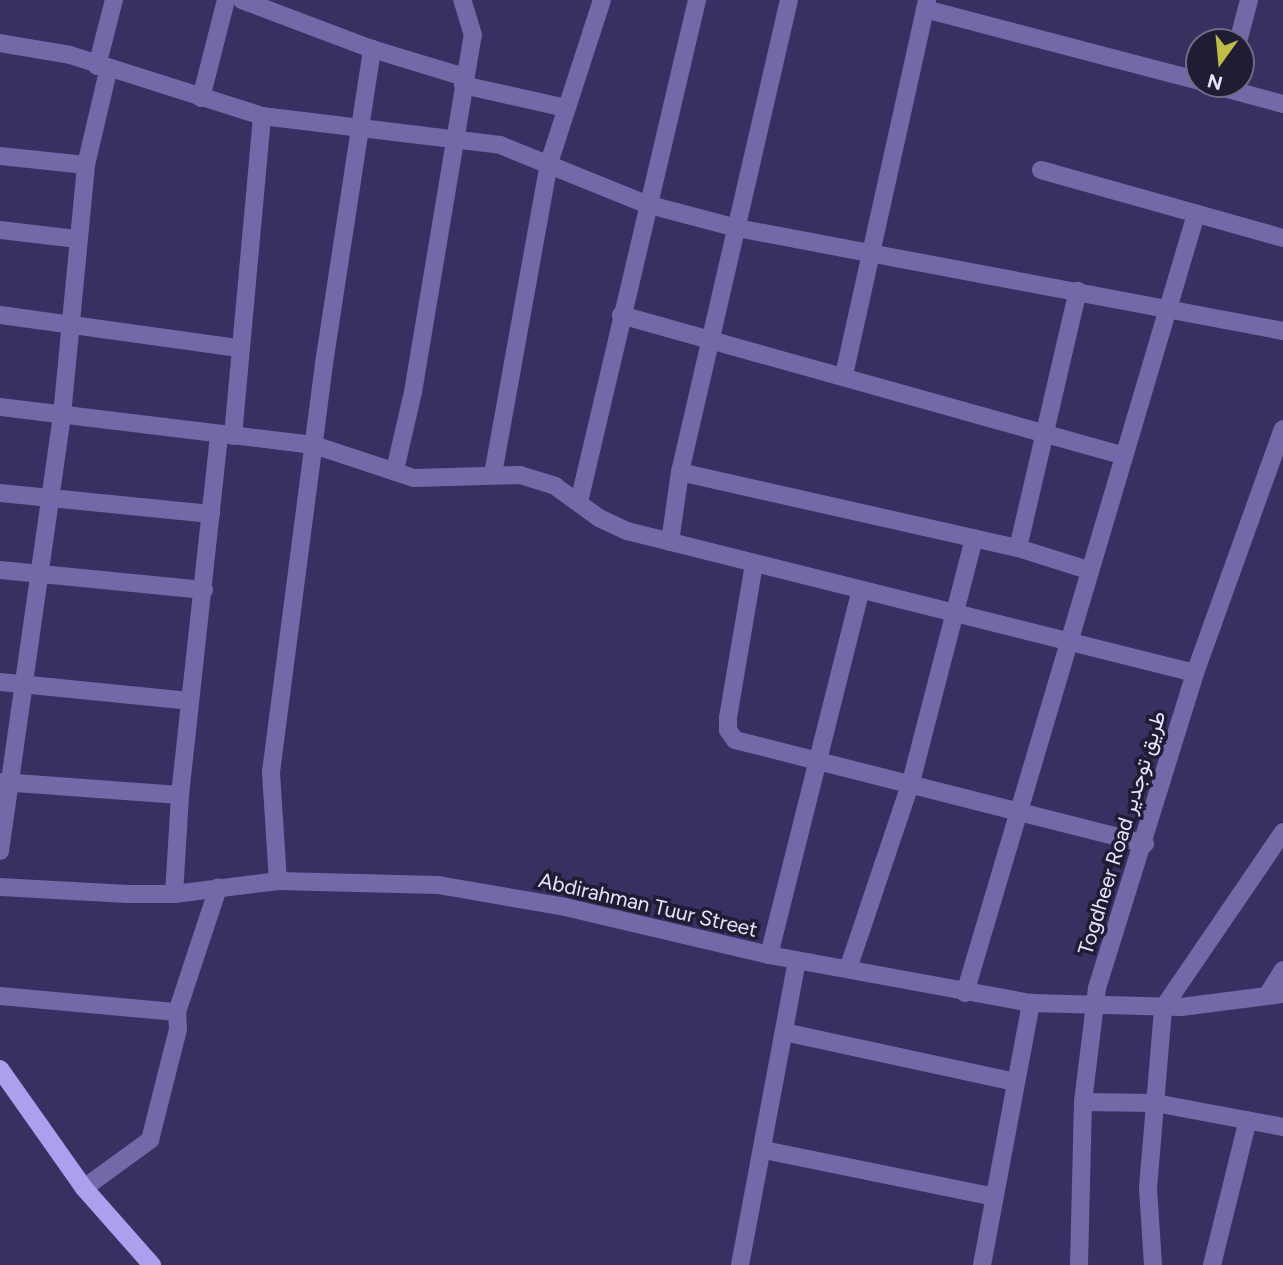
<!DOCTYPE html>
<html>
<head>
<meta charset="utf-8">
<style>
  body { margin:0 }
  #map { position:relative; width:1283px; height:1265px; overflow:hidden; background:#393062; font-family:Figtree,Vazirmatn,sans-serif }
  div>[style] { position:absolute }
  .minor>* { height:18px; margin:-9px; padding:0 9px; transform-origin:9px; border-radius:9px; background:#7269a8 }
  .major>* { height:18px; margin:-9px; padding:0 9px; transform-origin:9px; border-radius:9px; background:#aaa0ed }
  span { translate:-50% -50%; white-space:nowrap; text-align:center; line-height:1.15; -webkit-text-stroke:7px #201c33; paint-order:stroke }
  .street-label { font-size:21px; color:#e7e4fe }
  .north { position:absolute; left:1185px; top:28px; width:70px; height:70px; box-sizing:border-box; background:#201c33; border:2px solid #706c84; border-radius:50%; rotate:195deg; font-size:19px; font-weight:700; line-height:28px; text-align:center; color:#e7e4fe }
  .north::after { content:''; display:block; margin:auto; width:24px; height:32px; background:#bebf42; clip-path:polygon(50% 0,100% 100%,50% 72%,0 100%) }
</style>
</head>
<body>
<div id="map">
  <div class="minor">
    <i style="left:242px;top:0;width:139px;rotate:20.7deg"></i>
    <i style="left:372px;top:49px;width:97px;rotate:16.8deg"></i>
    <i style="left:925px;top:9px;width:283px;rotate:14.7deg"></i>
    <i style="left:1238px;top:42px;width:43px;rotate:-75.3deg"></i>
    <i style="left:0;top:43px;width:71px;rotate:9.7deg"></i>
    <i style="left:70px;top:55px;width:201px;rotate:17.6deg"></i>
    <i style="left:262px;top:116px;width:240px;rotate:6.9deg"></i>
    <i style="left:500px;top:145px;width:157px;rotate:22deg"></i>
    <i style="left:646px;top:204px;width:94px;rotate:14.8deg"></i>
    <i style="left:737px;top:228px;width:556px;rotate:10.68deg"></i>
    <i style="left:97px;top:66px;width:68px;rotate:-75.6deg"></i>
    <i style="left:1209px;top:84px;width:77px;rotate:15.1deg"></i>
    <i style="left:463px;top:85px;width:106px;rotate:12.6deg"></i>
    <i style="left:201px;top:98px;width:101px;rotate:-75.7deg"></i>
    <i style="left:0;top:156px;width:86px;rotate:6deg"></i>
    <i style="left:1041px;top:170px;width:251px;rotate:15.7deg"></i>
    <i style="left:0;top:230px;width:78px;rotate:6.7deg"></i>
    <i style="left:0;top:315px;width:241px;rotate:7.9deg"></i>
    <i style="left:621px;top:315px;width:519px;rotate:15.64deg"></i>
    <i style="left:844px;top:375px;width:384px;rotate:-77.5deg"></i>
    <i style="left:0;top:407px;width:316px;rotate:6.9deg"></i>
    <i style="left:314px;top:445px;width:105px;rotate:18.3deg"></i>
    <i style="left:414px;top:478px;width:106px;rotate:-1.6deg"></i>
    <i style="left:520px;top:475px;width:37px;rotate:17deg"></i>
    <i style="left:555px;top:486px;width:54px;rotate:36deg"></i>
    <i style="left:599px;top:518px;width:31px;rotate:25deg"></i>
    <i style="left:627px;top:531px;width:585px;rotate:14.04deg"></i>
    <i style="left:233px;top:436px;width:321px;rotate:-84.8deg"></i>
    <i style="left:395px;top:470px;width:80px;rotate:-77deg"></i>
    <i style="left:413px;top:392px;width:362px;rotate:-80.5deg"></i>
    <i style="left:473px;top:35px;width:37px;rotate:-107deg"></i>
    <i style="left:680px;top:472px;width:346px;rotate:12.7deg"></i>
    <i style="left:1018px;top:548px;width:73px;rotate:17.4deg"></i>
    <i style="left:493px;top:474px;width:316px;rotate:-79.8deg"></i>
    <i style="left:549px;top:163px;width:171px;rotate:-72deg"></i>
    <i style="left:0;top:493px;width:212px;rotate:5.7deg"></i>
    <i style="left:579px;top:502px;width:516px;rotate:-76.77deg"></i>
    <i style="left:670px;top:542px;width:71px;rotate:-81.9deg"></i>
    <i style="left:680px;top:472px;width:484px;rotate:-77deg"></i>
    <i style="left:1018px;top:548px;width:264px;rotate:-76.9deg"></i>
    <i style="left:754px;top:564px;width:156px;rotate:99.6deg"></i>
    <i style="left:728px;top:718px;width:12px;rotate:90deg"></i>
    <i style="left:728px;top:730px;width:12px;rotate:55deg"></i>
    <i style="left:735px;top:740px;width:423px;rotate:14.2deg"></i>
    <i style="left:0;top:570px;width:205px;rotate:5.6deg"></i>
    <i style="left:0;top:682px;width:190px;rotate:5.7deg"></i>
    <i style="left:2px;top:782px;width:178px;rotate:4.2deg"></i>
    <i style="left:0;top:851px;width:440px;rotate:-81.9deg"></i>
    <i style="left:62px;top:415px;width:251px;rotate:-84.5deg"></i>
    <i style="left:86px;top:165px;width:97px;rotate:-76.8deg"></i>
    <i style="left:278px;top:881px;width:109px;rotate:-93.7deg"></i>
    <i style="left:271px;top:772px;width:418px;rotate:-82.6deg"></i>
    <i style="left:325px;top:357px;width:312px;rotate:-81.3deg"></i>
    <i style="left:0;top:887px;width:128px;rotate:3.1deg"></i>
    <i style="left:128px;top:894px;width:46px"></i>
    <i style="left:174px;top:894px;width:105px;rotate:-7.1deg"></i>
    <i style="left:278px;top:881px;width:160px;rotate:1.4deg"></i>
    <i style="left:438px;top:885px;width:129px;rotate:9.8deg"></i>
    <i style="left:565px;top:907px;width:210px;rotate:13.2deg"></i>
    <i style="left:769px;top:955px;width:266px;rotate:10.4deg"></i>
    <i style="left:1031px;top:1003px;width:150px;rotate:1.5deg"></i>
    <i style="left:1181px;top:1007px;width:103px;rotate:-7.3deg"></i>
    <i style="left:174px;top:894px;width:99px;rotate:-86.5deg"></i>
    <i style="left:180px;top:795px;width:362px;rotate:-83.8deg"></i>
    <i style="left:769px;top:955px;width:376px;rotate:-75.9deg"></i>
    <i style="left:848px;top:969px;width:197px;rotate:-71.4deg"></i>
    <i style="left:911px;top:782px;width:252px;rotate:-75.5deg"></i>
    <i style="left:965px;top:993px;width:813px;rotate:-73.48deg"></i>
    <i style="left:1268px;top:994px;width:28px;rotate:-58deg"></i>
    <i style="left:0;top:996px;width:178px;rotate:5.2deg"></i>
    <i style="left:784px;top:1032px;width:236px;rotate:12.2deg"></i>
    <i style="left:1083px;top:1102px;width:72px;rotate:0.8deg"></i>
    <i style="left:1155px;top:1103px;width:130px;rotate:10.6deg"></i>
    <i style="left:764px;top:1150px;width:235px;rotate:11.5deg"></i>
    <i style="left:84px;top:1188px;width:82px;rotate:-36deg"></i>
    <i style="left:150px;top:1140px;width:114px;rotate:-75.8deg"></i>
    <i style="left:178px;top:1029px;width:17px;rotate:-93deg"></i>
    <i style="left:177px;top:1012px;width:131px;rotate:-71.7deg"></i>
    <i style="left:740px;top:1265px;width:309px;rotate:-79.4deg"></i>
    <i style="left:982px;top:1265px;width:267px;rotate:-79.4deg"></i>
    <i style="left:1079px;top:1265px;width:163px;rotate:-88.6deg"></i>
    <i style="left:1083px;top:1102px;width:115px;rotate:-83deg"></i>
    <i style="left:1097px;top:988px;width:330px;rotate:-72.7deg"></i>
    <i style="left:1195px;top:673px;width:259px;rotate:-70.2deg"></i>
    <i style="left:1153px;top:1265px;width:77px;rotate:-93.7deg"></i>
    <i style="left:1148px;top:1188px;width:181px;rotate:-85.2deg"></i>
    <i style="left:1163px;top:1008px;width:213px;rotate:-55.7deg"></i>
    <i style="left:1212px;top:1265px;width:149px;rotate:-76.1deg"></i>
  </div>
  <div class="major">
    <i style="left:0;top:1069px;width:146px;rotate:54.8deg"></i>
    <i style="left:84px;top:1188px;width:103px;rotate:48.6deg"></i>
  </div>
  <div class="street-label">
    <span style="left:1122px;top:833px;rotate:-73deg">Togdheer Road طريق توجدير</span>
    <span style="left:648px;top:905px;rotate:13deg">Abdirahman Tuur Street</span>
  </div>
  <div class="north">N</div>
</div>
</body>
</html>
